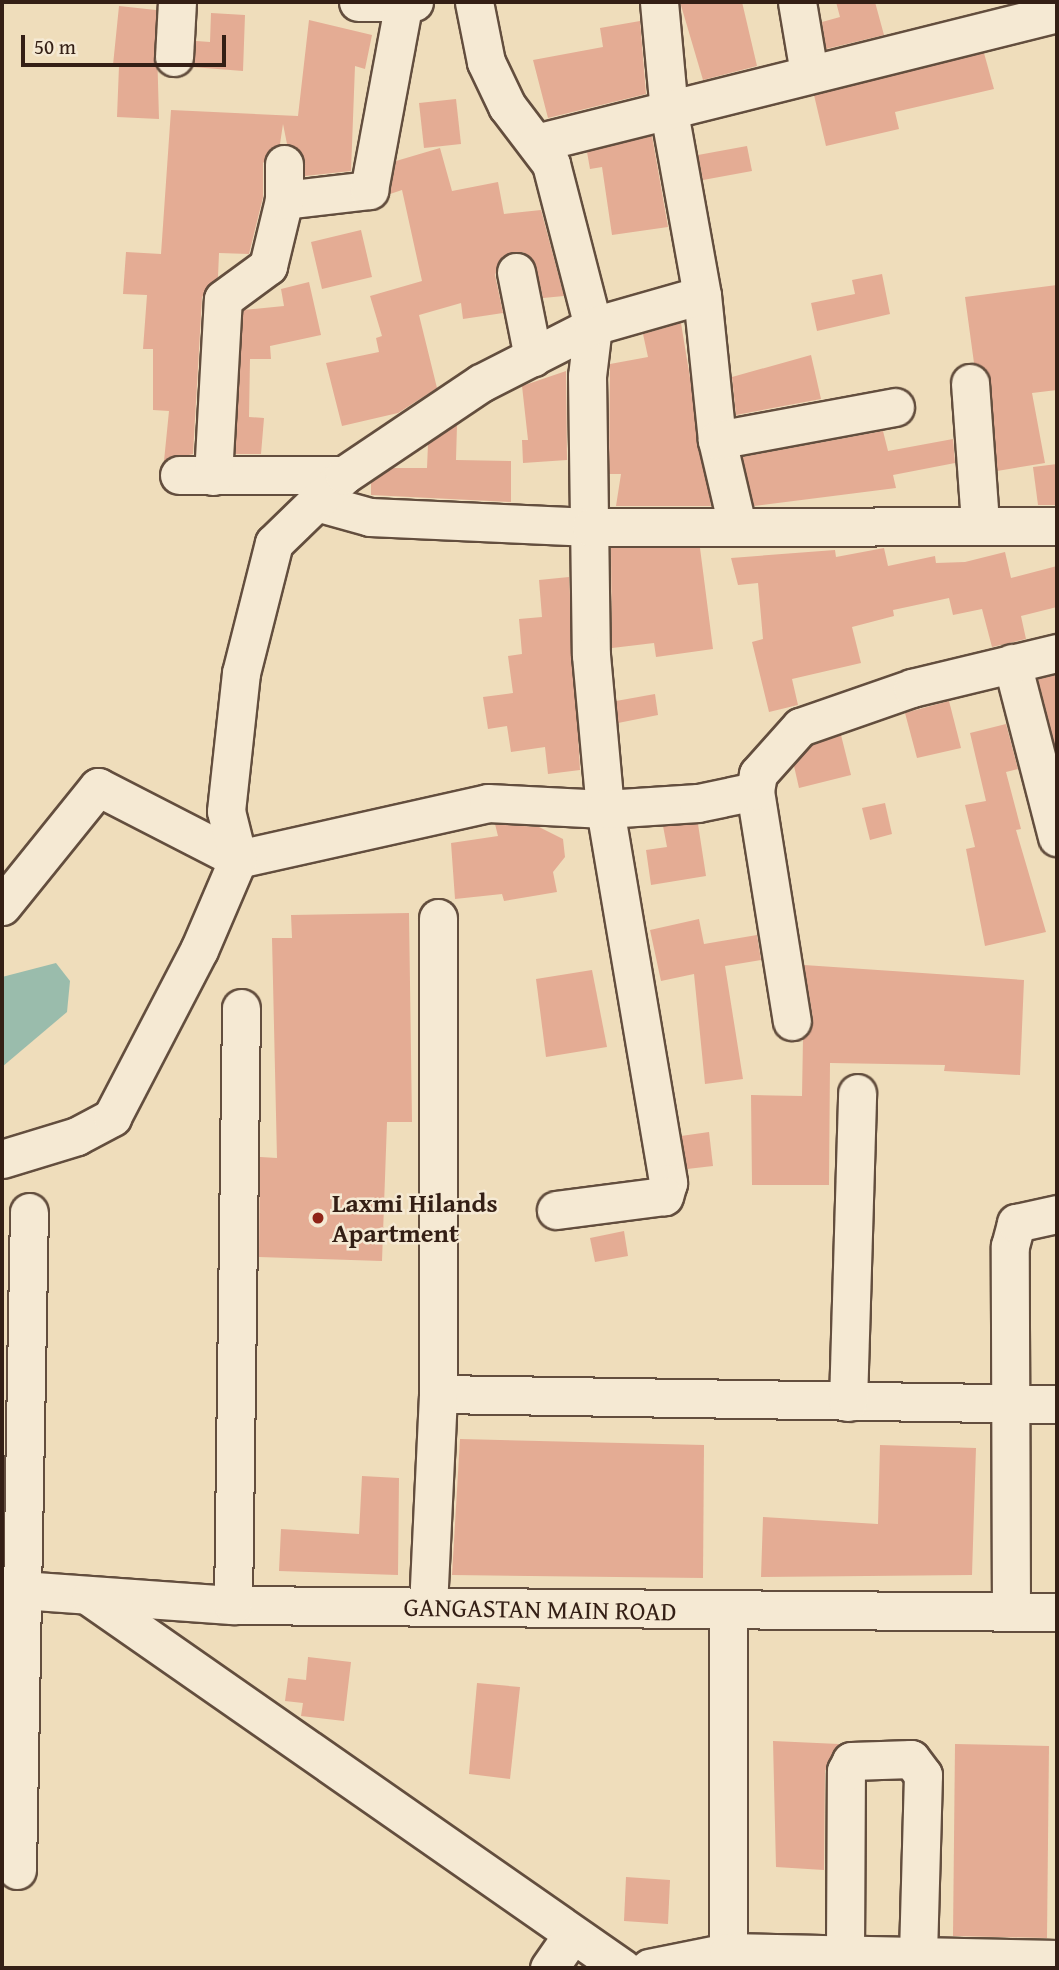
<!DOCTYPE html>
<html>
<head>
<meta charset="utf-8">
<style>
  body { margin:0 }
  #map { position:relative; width:1059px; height:1970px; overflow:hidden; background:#efddbb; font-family:"Gentium Book Plus",serif }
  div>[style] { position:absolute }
  .water>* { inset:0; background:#9abcac }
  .building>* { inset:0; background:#e4ac94 }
  .roads { filter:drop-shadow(2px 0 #634e3e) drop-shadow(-2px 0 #634e3e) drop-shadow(0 2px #634e3e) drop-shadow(0 -2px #634e3e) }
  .minor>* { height:37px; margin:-18.5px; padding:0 18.5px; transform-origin:18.5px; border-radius:18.5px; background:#f5e9d3 }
  .dots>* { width:19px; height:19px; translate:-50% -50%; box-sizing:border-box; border:4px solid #f5e9d3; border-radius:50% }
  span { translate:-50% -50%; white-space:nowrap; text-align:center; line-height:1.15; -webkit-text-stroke:5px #f5e9d3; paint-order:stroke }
  .poi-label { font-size:26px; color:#341f15; font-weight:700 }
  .left { translate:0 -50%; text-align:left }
  .street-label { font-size:26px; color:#341f15 }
  .frame { position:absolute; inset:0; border:4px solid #341f15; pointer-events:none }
  .scale { position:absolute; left:21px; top:35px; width:205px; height:32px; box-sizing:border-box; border:4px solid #341f15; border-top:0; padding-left:9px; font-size:21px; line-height:24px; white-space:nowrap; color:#341f15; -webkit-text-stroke:5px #f5e9d3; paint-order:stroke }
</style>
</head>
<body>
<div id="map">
  <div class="water">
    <i style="clip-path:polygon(56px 963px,70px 981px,67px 1012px,2px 1067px,2px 977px)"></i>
  </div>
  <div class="building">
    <i style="clip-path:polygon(680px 2px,742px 2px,757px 66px,703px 80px)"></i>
    <i style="clip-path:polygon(836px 2px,875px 2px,884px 35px,826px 49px,822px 22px,840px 17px)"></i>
    <i style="clip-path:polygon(119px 6px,156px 10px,159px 119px,117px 117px,119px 66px,113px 65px)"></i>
    <i style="clip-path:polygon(211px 13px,245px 15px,243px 71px,192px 67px,196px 41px,210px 42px)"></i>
    <i style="clip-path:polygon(309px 20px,372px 35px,365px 69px,355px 66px,351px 171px,305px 176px,302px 154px,287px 144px,283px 124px,280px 144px,263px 163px,263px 197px,249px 254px,219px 253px,218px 277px,202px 297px,193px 454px,164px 461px,169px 411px,153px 410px,153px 349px,143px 349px,147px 295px,123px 294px,126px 252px,161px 254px,171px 110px,298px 116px)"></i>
    <i style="clip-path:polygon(640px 21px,646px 94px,548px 118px,533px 60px,603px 47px,600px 28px)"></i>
    <i style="clip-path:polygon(984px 53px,994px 89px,895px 112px,899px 129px,826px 146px,814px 95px)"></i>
    <i style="clip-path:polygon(456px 99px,461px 144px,424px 148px,419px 103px)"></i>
    <i style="clip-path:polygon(652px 136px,668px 227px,612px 235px,602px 167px,590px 169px,587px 152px)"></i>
    <i style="clip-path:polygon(747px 146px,752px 171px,703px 180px,698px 155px)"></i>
    <i style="clip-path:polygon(440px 148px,452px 191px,498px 182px,504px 214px,541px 210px,564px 296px,543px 298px,536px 267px,523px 252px,503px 256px,495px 275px,503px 313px,463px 319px,461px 303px,419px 315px,437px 388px,398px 413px,342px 426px,326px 363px,379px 352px,376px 338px,382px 336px,370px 296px,422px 281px,402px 190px,390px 194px,396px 161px)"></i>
    <i style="clip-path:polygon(361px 230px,372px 277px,322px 289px,311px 242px)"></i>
    <i style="clip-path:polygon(882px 274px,890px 314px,817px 331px,811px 303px,855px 294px,852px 280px)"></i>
    <i style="clip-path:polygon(309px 282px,321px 335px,270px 346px,271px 359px,250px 359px,249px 417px,264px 418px,261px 454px,235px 454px,243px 310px,284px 306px,281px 289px)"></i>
    <i style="clip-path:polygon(1057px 285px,1057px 390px,1032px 393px,1045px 463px,997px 471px,991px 382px,974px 363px,965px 297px)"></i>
    <i style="clip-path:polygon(681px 323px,711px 506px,616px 506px,621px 474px,609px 474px,610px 364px,648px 357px,643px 334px)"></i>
    <i style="clip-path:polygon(811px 355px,821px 399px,736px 415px,732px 377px)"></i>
    <i style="clip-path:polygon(566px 371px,567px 460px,523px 463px,522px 440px,528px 440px,522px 386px)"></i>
    <i style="clip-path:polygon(457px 425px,456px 460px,511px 461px,511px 502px,371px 495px,371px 482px,393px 468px,427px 468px,428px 444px)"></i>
    <i style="clip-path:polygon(883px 431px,888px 451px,953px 439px,955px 463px,893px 475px,896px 488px,754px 506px,742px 457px)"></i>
    <i style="clip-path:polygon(1057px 464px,1057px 505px,1038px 505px,1033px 467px)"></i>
    <i style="clip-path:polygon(611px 548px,700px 548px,713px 649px,656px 657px,654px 643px,612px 648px)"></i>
    <i style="clip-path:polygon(884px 548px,888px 566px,935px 556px,936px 563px,965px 562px,1005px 552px,1011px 578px,1057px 566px,1057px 607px,1021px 616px,1026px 639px,992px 647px,982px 609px,953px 615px,949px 598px,893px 610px,894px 616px,852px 627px,861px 663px,792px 679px,798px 705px,769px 712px,752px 642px,763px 639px,758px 583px,738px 585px,731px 558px,835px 550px,836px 557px)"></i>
    <i style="clip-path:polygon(569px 577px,580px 770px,548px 774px,545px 747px,511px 752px,507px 726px,488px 729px,483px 697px,513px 693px,508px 656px,522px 654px,519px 619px,542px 617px,539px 580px)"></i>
    <i style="clip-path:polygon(1057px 675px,1057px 754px,1038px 679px)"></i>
    <i style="clip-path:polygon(655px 694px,658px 715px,618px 723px,616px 701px)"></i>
    <i style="clip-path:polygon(949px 701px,961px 748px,917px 758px,905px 713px)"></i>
    <i style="clip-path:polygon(1006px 724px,1018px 769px,1006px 772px,1021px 829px,1016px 830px,1046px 932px,985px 946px,966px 849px,975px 847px,965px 805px,986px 801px,970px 733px)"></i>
    <i style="clip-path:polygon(841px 735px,851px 775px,799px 788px,794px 766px,812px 745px)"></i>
    <i style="clip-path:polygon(885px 803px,892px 834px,870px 840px,862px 808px)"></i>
    <i style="clip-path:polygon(495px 824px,539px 827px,563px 839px,565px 857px,553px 872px,557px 892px,504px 901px,502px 894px,455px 899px,451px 843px,498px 836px)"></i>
    <i style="clip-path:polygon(698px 824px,706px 876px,651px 885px,646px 850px,667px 847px,663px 826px)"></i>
    <i style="clip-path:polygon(409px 913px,412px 1122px,387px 1122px,382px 1261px,259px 1257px,260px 1157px,277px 1158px,272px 938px,292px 938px,291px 915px)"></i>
    <i style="clip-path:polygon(699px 919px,704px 944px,757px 935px,761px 960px,725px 966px,743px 1079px,705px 1084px,694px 974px,661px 981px,650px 930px)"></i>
    <i style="clip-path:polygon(804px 965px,1024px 980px,1020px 1075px,944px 1071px,945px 1065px,830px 1063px,829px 1185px,752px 1185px,751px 1095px,802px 1096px,803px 1038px,813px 1018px)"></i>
    <i style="clip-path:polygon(592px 970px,607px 1047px,546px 1057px,536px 979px)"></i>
    <i style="clip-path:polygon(709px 1132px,713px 1166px,687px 1169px,681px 1136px)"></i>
    <i style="clip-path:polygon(624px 1231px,628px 1256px,595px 1262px,590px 1238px)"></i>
    <i style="clip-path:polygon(460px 1439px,704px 1445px,703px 1578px,452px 1575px)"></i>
    <i style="clip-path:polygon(880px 1445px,976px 1448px,972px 1575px,761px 1577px,763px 1517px,878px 1524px)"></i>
    <i style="clip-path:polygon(362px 1476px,399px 1478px,398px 1575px,279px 1571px,281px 1529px,359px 1534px)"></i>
    <i style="clip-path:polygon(308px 1657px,351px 1662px,344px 1721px,301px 1716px,303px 1703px,285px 1701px,288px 1678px,306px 1680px)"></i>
    <i style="clip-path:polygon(477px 1683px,520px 1687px,510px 1779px,469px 1774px)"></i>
    <i style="clip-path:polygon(773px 1741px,839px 1744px,825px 1771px,824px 1870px,776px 1867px)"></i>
    <i style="clip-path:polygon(955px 1744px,1049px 1746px,1047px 1938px,953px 1936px)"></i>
    <i style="clip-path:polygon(626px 1877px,670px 1880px,668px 1924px,624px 1921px)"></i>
  </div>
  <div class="roads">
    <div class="minor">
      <i style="left:358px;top:2px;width:56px"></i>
      <i style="left:474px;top:2px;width:61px;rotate:78.7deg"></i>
      <i style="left:486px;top:62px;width:49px;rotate:64.5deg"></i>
      <i style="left:507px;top:106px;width:73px;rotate:52.8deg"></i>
      <i style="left:551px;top:164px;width:167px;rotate:75.5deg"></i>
      <i style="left:593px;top:326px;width:50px;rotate:96.8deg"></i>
      <i style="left:587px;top:376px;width:279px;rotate:89.2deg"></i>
      <i style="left:591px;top:655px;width:155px;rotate:84.8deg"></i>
      <i style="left:605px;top:809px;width:379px;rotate:80.4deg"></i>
      <i style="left:668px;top:1183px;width:14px;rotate:107deg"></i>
      <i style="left:664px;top:1196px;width:109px;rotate:172.6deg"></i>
      <i style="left:659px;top:2px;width:110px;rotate:84.8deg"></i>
      <i style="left:669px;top:112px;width:186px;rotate:79.8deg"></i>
      <i style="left:702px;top:295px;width:146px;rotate:84.1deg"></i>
      <i style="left:717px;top:440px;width:87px;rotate:76.8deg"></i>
      <i style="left:797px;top:2px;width:72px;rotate:80.4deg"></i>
      <i style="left:174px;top:57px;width:55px;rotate:-86.9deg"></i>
      <i style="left:536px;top:143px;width:537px;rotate:-14.01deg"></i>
      <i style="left:284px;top:200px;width:86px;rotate:-6.7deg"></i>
      <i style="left:369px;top:190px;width:187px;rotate:-79.5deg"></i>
      <i style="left:516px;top:272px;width:87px;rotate:78.7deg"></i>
      <i style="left:970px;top:383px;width:140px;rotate:85.9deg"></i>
      <i style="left:717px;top:440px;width:181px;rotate:-10.5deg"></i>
      <i style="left:179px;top:475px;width:165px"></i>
      <i style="left:213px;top:476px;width:177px;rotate:-86.8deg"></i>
      <i style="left:223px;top:299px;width:56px;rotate:-36.3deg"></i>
      <i style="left:268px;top:266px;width:68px;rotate:-76.4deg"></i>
      <i style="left:284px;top:200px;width:36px;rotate:-90deg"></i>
      <i style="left:316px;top:502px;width:56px;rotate:15.5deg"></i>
      <i style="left:370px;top:517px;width:221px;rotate:2.6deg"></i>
      <i style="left:591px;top:527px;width:466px;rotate:-0.1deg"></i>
      <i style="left:1012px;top:663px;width:180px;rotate:75.5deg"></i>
      <i style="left:755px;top:791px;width:233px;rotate:80.9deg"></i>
      <i style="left:2px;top:906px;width:153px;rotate:-51.1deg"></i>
      <i style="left:98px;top:787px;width:157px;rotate:27.2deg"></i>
      <i style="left:238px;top:859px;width:256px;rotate:-12.6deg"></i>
      <i style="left:488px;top:803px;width:117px;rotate:2.9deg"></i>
      <i style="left:605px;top:809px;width:93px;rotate:-3.7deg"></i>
      <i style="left:698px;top:803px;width:58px;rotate:-11.9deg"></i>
      <i style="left:755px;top:791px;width:17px;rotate:-80deg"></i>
      <i style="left:758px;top:774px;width:63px;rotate:-48.2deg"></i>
      <i style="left:800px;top:727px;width:119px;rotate:-19.2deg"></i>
      <i style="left:912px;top:688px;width:149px;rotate:-13.6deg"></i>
      <i style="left:2px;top:1159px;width:78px;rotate:-17deg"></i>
      <i style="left:77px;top:1136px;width:40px;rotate:-28deg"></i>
      <i style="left:112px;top:1117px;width:188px;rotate:-62.5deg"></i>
      <i style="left:199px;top:950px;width:99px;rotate:-66.8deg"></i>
      <i style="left:238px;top:859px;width:49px;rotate:-104deg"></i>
      <i style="left:226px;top:811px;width:139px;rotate:-83.8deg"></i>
      <i style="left:241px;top:673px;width:134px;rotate:-75.8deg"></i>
      <i style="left:274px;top:543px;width:98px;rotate:-44.2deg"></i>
      <i style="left:344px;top:475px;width:165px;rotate:-33.9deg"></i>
      <i style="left:481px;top:383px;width:126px;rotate:-27deg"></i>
      <i style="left:593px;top:326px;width:113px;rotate:-15.9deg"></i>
      <i style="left:438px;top:1394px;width:619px;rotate:0.93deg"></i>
      <i style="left:848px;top:1402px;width:309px;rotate:-88.3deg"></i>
      <i style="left:22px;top:1590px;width:212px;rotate:4.1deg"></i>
      <i style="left:233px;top:1605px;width:824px;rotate:0.49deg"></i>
      <i style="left:90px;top:1597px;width:649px;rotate:34.89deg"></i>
      <i style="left:233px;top:1605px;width:597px;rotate:-89.23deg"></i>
      <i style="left:428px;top:1607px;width:213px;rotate:-87.3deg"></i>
      <i style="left:438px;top:1394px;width:476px;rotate:-90deg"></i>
      <i style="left:1011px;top:1611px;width:365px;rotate:-90.2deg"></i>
      <i style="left:1010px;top:1246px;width:24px;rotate:-75deg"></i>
      <i style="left:1016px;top:1223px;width:42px;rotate:-12.4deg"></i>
      <i style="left:728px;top:1612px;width:340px;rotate:90deg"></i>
      <i style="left:17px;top:1870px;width:658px;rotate:-88.96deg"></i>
      <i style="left:845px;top:1951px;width:180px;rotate:-89.7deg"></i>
      <i style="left:846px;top:1771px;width:11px;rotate:-63deg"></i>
      <i style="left:851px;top:1761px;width:60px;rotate:-1.9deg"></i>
      <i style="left:911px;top:1759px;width:20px;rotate:53deg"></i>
      <i style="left:923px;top:1775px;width:179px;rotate:91.6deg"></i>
      <i style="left:549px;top:1968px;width:40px;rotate:-55.1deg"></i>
      <i style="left:649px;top:1968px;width:81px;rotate:-11.4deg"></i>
      <i style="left:728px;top:1952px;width:329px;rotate:1.2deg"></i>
    </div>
  </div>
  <div class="dots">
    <i style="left:318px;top:1218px;background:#8f2418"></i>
  </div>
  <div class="poi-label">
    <span class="left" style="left:332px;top:1218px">Laxmi Hilands<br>Apartment</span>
  </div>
  <div class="street-label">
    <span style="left:540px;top:1609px;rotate:1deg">GANGASTAN MAIN ROAD</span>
  </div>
  <div class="frame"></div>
  <div class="scale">50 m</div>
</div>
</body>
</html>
